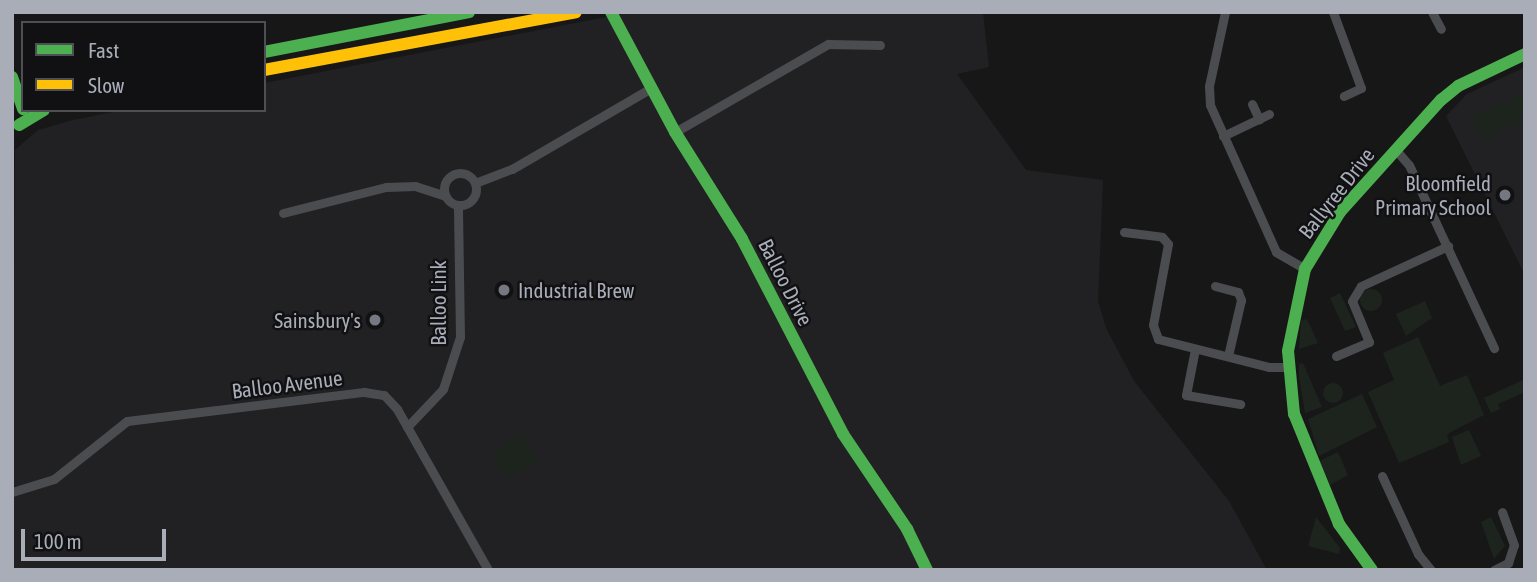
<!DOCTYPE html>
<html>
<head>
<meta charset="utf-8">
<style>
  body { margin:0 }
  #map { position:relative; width:1537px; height:582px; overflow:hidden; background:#171717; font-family:"Asap Condensed",sans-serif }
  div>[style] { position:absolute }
  .built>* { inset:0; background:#212123 }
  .green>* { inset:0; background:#1d241e }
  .round { border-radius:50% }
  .street>* { height:9px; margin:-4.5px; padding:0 4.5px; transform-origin:4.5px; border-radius:4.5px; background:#4b4c50 }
  .street>.ring { margin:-4.5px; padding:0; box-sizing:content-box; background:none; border:9px solid #4b4c50; border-radius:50% }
  .fast>* { height:12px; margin:-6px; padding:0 6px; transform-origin:6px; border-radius:6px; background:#4caf50 }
  .slow>* { height:12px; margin:-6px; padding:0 6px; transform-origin:6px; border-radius:6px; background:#ffc107 }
  .dots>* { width:19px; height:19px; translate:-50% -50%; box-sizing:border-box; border:4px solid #111113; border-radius:50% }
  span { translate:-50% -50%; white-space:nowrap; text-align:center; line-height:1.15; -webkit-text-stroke:5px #111113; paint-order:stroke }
  .poi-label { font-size:21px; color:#a8adb8 }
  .right { translate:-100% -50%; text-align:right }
  .left { translate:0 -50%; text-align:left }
  .street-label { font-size:21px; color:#a8adb8 }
  .frame { position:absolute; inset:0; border:14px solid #a8adb8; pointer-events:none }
  .legend { position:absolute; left:21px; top:21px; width:245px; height:91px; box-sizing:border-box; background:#111113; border:2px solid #4d4f55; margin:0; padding:9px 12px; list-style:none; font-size:21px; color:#a8adb8 }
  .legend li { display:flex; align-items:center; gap:14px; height:35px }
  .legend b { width:35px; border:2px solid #4d4f55 }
  .scale { position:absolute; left:21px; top:529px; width:145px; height:32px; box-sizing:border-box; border:4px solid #a8adb8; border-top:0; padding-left:9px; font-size:21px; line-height:24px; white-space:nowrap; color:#a8adb8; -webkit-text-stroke:5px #111113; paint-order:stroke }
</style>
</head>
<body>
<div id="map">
  <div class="built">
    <i style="clip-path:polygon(632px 12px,983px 12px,989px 67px,957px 74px,1026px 170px,1103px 180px,1098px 301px,1106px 328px,1134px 381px,1229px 501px,1267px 570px,12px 570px,15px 150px,38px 130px,73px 120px,123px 110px,264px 110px,264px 83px)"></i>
    <i style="clip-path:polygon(1525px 67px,1525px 275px,1446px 116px,1467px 94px)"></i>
  </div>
  <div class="green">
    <i style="clip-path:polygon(1524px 93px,1525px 120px,1481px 140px,1470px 118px)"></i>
    <i class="round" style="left:1360px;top:289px;width:22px;height:22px"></i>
    <i style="clip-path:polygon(1340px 293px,1356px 327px,1345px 331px,1330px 298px)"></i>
    <i style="clip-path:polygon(1425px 301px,1432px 318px,1406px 336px,1396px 314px)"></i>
    <i style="clip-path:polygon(1307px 319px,1318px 343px,1299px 349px,1301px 321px)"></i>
    <i style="clip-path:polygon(1418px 337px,1440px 386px,1467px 375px,1484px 415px,1447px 434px,1449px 442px,1399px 463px,1368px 392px,1394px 380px,1383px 353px)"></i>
    <i style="clip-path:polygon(1303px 363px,1322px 407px,1305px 413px,1299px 377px,1299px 364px)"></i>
    <i style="clip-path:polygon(1525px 379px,1525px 392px,1498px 404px,1500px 409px,1491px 413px,1484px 398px)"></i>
    <i class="round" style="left:1323px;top:383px;width:20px;height:20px"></i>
    <i style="clip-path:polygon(1362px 394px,1377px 427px,1319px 456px,1308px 419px)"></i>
    <i style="clip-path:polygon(1469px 430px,1481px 456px,1461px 465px,1452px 437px)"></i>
    <i style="clip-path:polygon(522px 433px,539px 463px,507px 477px,496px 468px,494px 453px)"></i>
    <i style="clip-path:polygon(1338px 452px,1348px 475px,1330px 485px,1320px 461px)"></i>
    <i style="clip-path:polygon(1316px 517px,1340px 548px,1339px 554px,1308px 546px)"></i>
    <i style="clip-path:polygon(1491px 517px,1505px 546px,1494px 559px,1481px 522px)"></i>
  </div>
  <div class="street">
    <i style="left:1225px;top:12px;width:76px;rotate:102.2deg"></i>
    <i style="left:1209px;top:86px;width:19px;rotate:87deg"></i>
    <i style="left:1210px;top:105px;width:161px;rotate:65.8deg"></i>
    <i style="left:1276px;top:252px;width:34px;rotate:30deg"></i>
    <i style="left:1333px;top:12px;width:81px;rotate:69.8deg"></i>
    <i style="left:1361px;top:88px;width:19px;rotate:155deg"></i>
    <i style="left:1432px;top:12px;width:19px;rotate:62deg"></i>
    <i style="left:1252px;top:104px;width:17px;rotate:65deg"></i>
    <i style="left:675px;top:132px;width:177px;rotate:-29.9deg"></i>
    <i style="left:828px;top:44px;width:52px;rotate:1.1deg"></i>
    <i style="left:1223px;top:136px;width:51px;rotate:-25.6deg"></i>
    <i style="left:1395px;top:149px;width:21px;rotate:49deg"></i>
    <i style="left:1409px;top:165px;width:202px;rotate:65.1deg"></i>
    <i class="ring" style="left:444px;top:173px;width:23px;height:23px"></i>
    <i style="left:475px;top:183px;width:40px;rotate:-21deg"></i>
    <i style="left:512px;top:169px;width:161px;rotate:-30.2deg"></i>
    <i style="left:283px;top:213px;width:106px;rotate:-14.2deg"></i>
    <i style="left:386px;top:187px;width:29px;rotate:-2deg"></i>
    <i style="left:415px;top:186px;width:32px;rotate:18deg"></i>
    <i style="left:1124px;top:232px;width:38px;rotate:7deg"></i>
    <i style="left:1162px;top:237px;width:9px;rotate:49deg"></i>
    <i style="left:1168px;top:244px;width:82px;rotate:100.5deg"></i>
    <i style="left:1153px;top:325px;width:15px;rotate:70deg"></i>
    <i style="left:1158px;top:339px;width:114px;rotate:14.2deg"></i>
    <i style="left:1269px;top:367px;width:19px"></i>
    <i style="left:1215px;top:286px;width:24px;rotate:15deg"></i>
    <i style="left:1238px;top:292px;width:9px;rotate:69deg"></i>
    <i style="left:1241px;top:300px;width:57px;rotate:103.1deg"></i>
    <i style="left:1195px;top:349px;width:47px;rotate:101.1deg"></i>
    <i style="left:1186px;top:395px;width:55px;rotate:9.5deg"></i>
    <i style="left:1336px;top:356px;width:36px;rotate:-23deg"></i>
    <i style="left:1369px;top:342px;width:44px;rotate:-112.5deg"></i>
    <i style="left:1352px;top:301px;width:17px;rotate:-59deg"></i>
    <i style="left:1361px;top:286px;width:96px;rotate:-24.7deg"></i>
    <i style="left:407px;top:427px;width:52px;rotate:-46.5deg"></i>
    <i style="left:443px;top:389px;width:55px;rotate:-71.9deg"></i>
    <i style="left:460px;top:337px;width:132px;rotate:-90.9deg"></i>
    <i style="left:1382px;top:476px;width:86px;rotate:65.2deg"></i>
    <i style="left:1418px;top:554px;width:21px;rotate:51deg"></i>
    <i style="left:12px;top:492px;width:44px;rotate:-17.2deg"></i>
    <i style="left:54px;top:479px;width:93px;rotate:-38.5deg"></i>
    <i style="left:127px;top:421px;width:239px;rotate:-7deg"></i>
    <i style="left:364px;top:392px;width:20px;rotate:9deg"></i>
    <i style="left:384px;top:395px;width:19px;rotate:47deg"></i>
    <i style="left:397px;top:409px;width:185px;rotate:60.5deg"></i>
    <i style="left:1494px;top:570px;width:16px;rotate:-27deg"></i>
    <i style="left:1508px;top:563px;width:19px;rotate:-72deg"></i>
    <i style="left:1514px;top:545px;width:35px;rotate:-110deg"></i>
  </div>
  <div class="fast">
    <i style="left:611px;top:12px;width:136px;rotate:61.9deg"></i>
    <i style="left:675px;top:132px;width:126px;rotate:57.9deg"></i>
    <i style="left:742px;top:239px;width:220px;rotate:62.6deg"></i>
    <i style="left:843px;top:434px;width:115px;rotate:56deg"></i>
    <i style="left:907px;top:529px;width:46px;rotate:64deg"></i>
    <i style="left:264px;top:52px;width:209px;rotate:-11deg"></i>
    <i style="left:12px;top:77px;width:34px;rotate:71deg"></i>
    <i style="left:19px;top:125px;width:29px;rotate:-31deg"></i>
    <i style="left:1372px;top:570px;width:57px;rotate:-125.7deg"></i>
    <i style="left:1339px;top:524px;width:119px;rotate:-112.2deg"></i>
    <i style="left:1294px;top:414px;width:63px;rotate:-95.4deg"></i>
    <i style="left:1288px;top:351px;width:84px;rotate:-78.3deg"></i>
    <i style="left:1305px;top:269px;width:67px;rotate:-58.4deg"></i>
    <i style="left:1340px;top:212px;width:151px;rotate:-48deg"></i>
    <i style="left:1441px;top:100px;width:22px;rotate:-39deg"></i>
    <i style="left:1458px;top:86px;width:74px;rotate:-25.5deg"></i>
  </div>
  <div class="slow">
    <i style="left:264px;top:70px;width:317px;rotate:-10.5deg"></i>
  </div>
  <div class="dots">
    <i style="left:1505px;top:195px;background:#757880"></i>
    <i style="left:504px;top:290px;background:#757880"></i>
    <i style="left:375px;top:320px;background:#757880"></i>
  </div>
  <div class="poi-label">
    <span class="right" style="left:1491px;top:195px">Bloomfield<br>Primary School</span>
    <span class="left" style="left:518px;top:290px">Industrial Brew</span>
    <span class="right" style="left:361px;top:320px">Sainsbury's</span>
  </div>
  <div class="street-label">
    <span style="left:1336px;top:193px;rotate:-52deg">Ballyree Drive</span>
    <span style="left:786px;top:282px;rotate:63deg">Balloo Drive</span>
    <span style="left:438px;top:303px;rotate:-90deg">Balloo Link</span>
    <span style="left:287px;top:384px;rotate:-7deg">Balloo Avenue</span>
  </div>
  <div class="frame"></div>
  <ul class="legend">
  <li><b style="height:9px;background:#4caf50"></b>Fast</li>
  <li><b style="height:9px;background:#ffc107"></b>Slow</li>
  </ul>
  <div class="scale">100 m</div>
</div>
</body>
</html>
